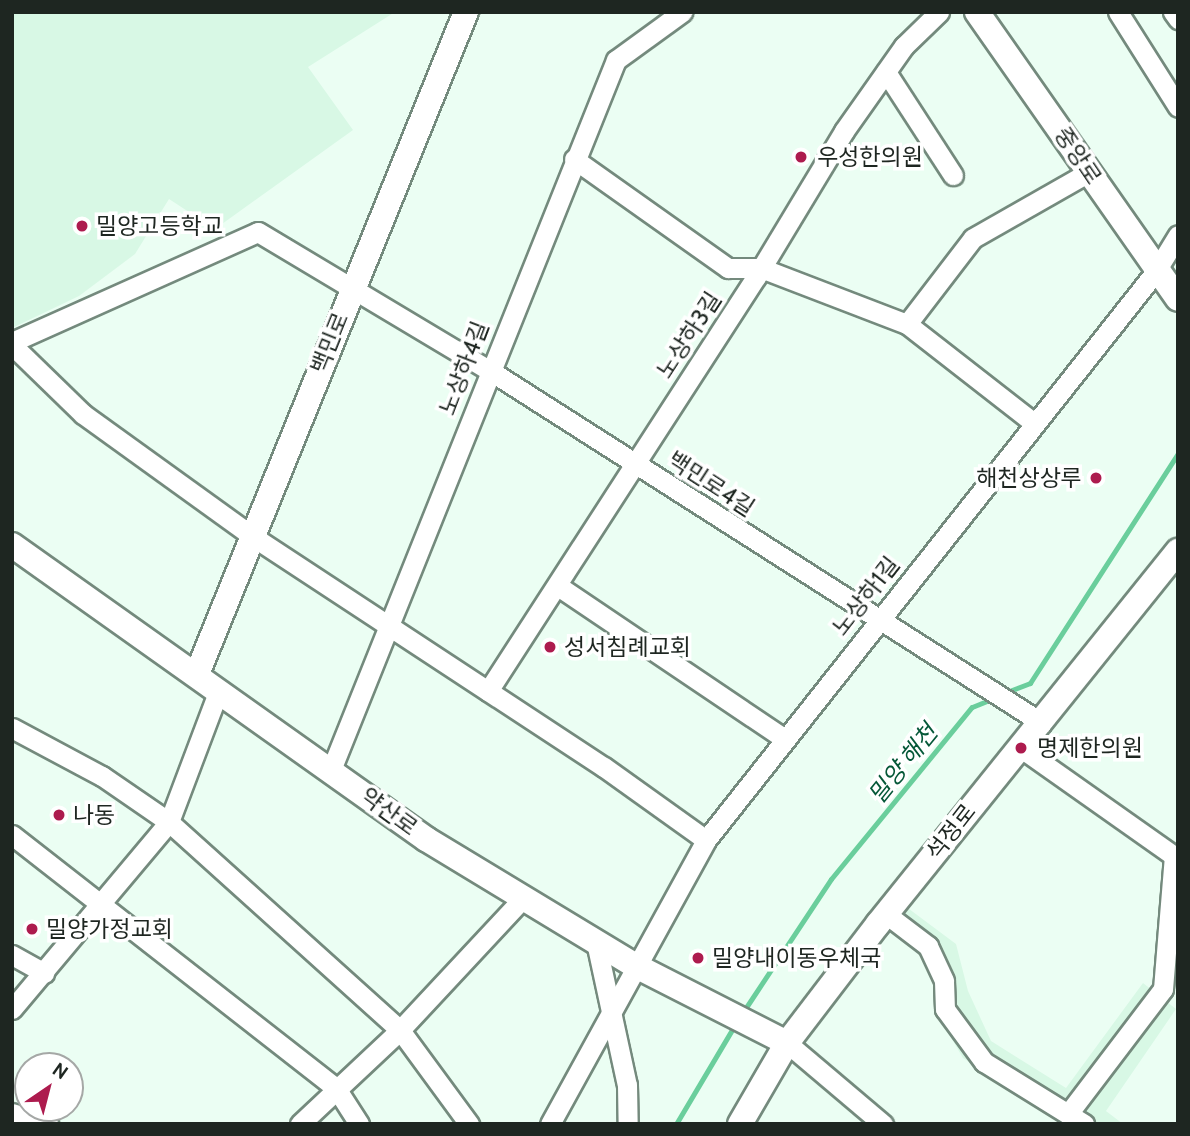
<!DOCTYPE html>
<html>
<head>
<meta charset="utf-8">
<style>
  body { margin:0 }
  #map { position:relative; width:1190px; height:1136px; overflow:hidden; background:#ebfef3; font-family:Cabin,"Noto Sans KR",sans-serif }
  div>[style] { position:absolute }
  .built>* { inset:0; background:#d8f8e5 }
  .stream>* { height:5px; margin:-2.5px; padding:0 2.5px; transform-origin:2.5px; border-radius:2.5px; background:#6ace9c }
  .roads { filter:drop-shadow(2px 0 #748a7d) drop-shadow(-2px 0 #748a7d) drop-shadow(0 2px #748a7d) drop-shadow(0 -2px #748a7d) }
  .minor>* { height:19px; margin:-9.5px; padding:0 9.5px; transform-origin:9.5px; border-radius:9.5px; background:#fff }
  .tertiary>* { height:24px; margin:-12px; padding:0 12px; transform-origin:12px; border-radius:12px; background:#fff }
  .dots>* { width:19px; height:19px; translate:-50% -50%; box-sizing:border-box; border:4px solid #fff; border-radius:50% }
  span { translate:-50% -50%; white-space:nowrap; text-align:center; line-height:1.15; -webkit-text-stroke:7px #fff; paint-order:stroke }
  .street-label { font-size:23px; color:#1e2621 }
  .poi-label { font-size:23px; color:#1e2621 }
  .left { translate:0 -50%; text-align:left }
  .right { translate:-100% -50%; text-align:right }
  .water-label { font-size:24px; color:#055838; font-style:italic }
  .frame { position:absolute; inset:0; border:14px solid #1e2621; pointer-events:none }
  .north { position:absolute; left:14px; top:1052px; width:70px; height:70px; box-sizing:border-box; background:#fff; border:2px solid #a5a8a6; border-radius:50%; rotate:35deg; font-size:19px; font-weight:700; line-height:28px; text-align:center; color:#1e2621 }
  .north::after { content:''; display:block; margin:auto; width:24px; height:32px; background:#ad1b4e; clip-path:polygon(50% 0,100% 100%,50% 72%,0 100%) }
</style>
</head>
<body>
<div id="map">
  <div class="built">
    <i style="clip-path:polygon(12px 12px,395px 12px,308px 67px,353px 130px,215px 229px,169px 199px,135px 254px,79px 296px,12px 328px)"></i>
    <i style="clip-path:polygon(897px 900px,956px 944px,968px 991px,991px 1041px,1066px 1088px,1143px 983px,1176px 1009px,1106px 1111px,1123px 1124px,1065px 1124px,963px 1058px,936px 1012px,936px 985px,919px 953px,878px 924px)"></i>
  </div>
  <div class="stream">
    <i style="left:1004px;top:693px;width:28px;rotate:-21deg"></i>
    <i style="left:1030px;top:683px;width:274px;rotate:-57.2deg"></i>
    <i style="left:743px;top:1012px;width:159px;rotate:-56.5deg"></i>
    <i style="left:831px;top:879px;width:222px;rotate:-50.7deg"></i>
    <i style="left:972px;top:707px;width:22px;rotate:-22deg"></i>
    <i style="left:676px;top:1124px;width:117px;rotate:-59.3deg"></i>
  </div>
  <div class="roads">
    <div class="minor">
      <i style="left:1118px;top:12px;width:112px;rotate:57.7deg"></i>
      <i style="left:1173px;top:12px;width:9px;rotate:54deg"></i>
      <i style="left:886px;top:72px;width:123px;rotate:57deg"></i>
      <i style="left:574px;top:159px;width:189px;rotate:35.3deg"></i>
      <i style="left:728px;top:268px;width:33px"></i>
      <i style="left:761px;top:268px;width:156px;rotate:21deg"></i>
      <i style="left:907px;top:324px;width:161px;rotate:37.9deg"></i>
      <i style="left:907px;top:324px;width:108px;rotate:-52.5deg"></i>
      <i style="left:973px;top:238px;width:133px;rotate:-29.6deg"></i>
      <i style="left:12px;top:342px;width:269px;rotate:-24.1deg"></i>
      <i style="left:258px;top:232px;width:269px;rotate:30.9deg"></i>
      <i style="left:489px;top:370px;width:656px;rotate:32.55deg"></i>
      <i style="left:12px;top:345px;width:99px;rotate:44.2deg"></i>
      <i style="left:83px;top:414px;width:208px;rotate:35.8deg"></i>
      <i style="left:252px;top:536px;width:421px;rotate:33.3deg"></i>
      <i style="left:604px;top:767px;width:125px;rotate:35.6deg"></i>
      <i style="left:558px;top:586px;width:274px;rotate:34deg"></i>
      <i style="left:488px;top:691px;width:493px;rotate:-57.1deg"></i>
      <i style="left:756px;top:277px;width:170px;rotate:-58.9deg"></i>
      <i style="left:844px;top:131px;width:104px;rotate:-54.8deg"></i>
      <i style="left:904px;top:46px;width:49px;rotate:-44.2deg"></i>
      <i style="left:12px;top:728px;width:102px;rotate:28.1deg"></i>
      <i style="left:102px;top:776px;width:81px;rotate:34.5deg"></i>
      <i style="left:169px;top:822px;width:311px;rotate:42deg"></i>
      <i style="left:400px;top:1030px;width:117px;rotate:53.7deg"></i>
      <i style="left:1021px;top:748px;width:187px;rotate:35.2deg"></i>
      <i style="left:331px;top:770px;width:765px;rotate:-68.13deg"></i>
      <i style="left:616px;top:60px;width:82px;rotate:-36deg"></i>
      <i style="left:12px;top:835px;width:411px;rotate:38deg"></i>
      <i style="left:336px;top:1088px;width:43px;rotate:57.4deg"></i>
      <i style="left:886px;top:914px;width:53px;rotate:37.3deg"></i>
      <i style="left:928px;top:946px;width:38px;rotate:65deg"></i>
      <i style="left:944px;top:981px;width:28px;rotate:88deg"></i>
      <i style="left:945px;top:1009px;width:66px;rotate:53.7deg"></i>
      <i style="left:984px;top:1062px;width:118px;rotate:31.8deg"></i>
      <i style="left:596px;top:942px;width:146px;rotate:77.8deg"></i>
      <i style="left:627px;top:1085px;width:39px;rotate:89deg"></i>
      <i style="left:12px;top:955px;width:37px;rotate:29deg"></i>
      <i style="left:12px;top:1009px;width:244px;rotate:-50deg"></i>
      <i style="left:169px;top:822px;width:141px;rotate:-69.3deg"></i>
      <i style="left:787px;top:1043px;width:126px;rotate:40.2deg"></i>
      <i style="left:12px;top:1113px;width:38px;rotate:17deg"></i>
      <i style="left:1068px;top:1114px;width:157px;rotate:-52.8deg"></i>
      <i style="left:1163px;top:989px;width:133px;rotate:-85.3deg"></i>
      <i style="left:1174px;top:856px;width:4px;rotate:-14deg"></i>
      <i style="left:300px;top:1124px;width:137px;rotate:-43.2deg"></i>
      <i style="left:400px;top:1030px;width:180px;rotate:-47deg"></i>
      <i style="left:550px;top:1124px;width:324px;rotate:-61.2deg"></i>
      <i style="left:706px;top:840px;width:725px;rotate:-51.66deg"></i>
      <i style="left:1156px;top:271px;width:42px;rotate:-58.6deg"></i>
    </div>
    <div class="tertiary">
      <i style="left:977px;top:12px;width:350px;rotate:55deg"></i>
      <i style="left:12px;top:545px;width:508px;rotate:35.38deg"></i>
      <i style="left:426px;top:839px;width:243px;rotate:31.2deg"></i>
      <i style="left:634px;top:965px;width:172px;rotate:27deg"></i>
      <i style="left:197px;top:674px;width:715px;rotate:-67.89deg"></i>
      <i style="left:740px;top:1124px;width:94px;rotate:-59.9deg"></i>
      <i style="left:787px;top:1043px;width:150px;rotate:-52.6deg"></i>
      <i style="left:878px;top:924px;width:479px;rotate:-51.2deg"></i>
    </div>
  </div>
  <div class="dots">
    <i style="left:801px;top:157px;background:#ad1b4e"></i>
    <i style="left:82px;top:226px;background:#ad1b4e"></i>
    <i style="left:1096px;top:478px;background:#ad1b4e"></i>
    <i style="left:550px;top:647px;background:#ad1b4e"></i>
    <i style="left:1021px;top:748px;background:#ad1b4e"></i>
    <i style="left:59px;top:815px;background:#ad1b4e"></i>
    <i style="left:32px;top:929px;background:#ad1b4e"></i>
    <i style="left:698px;top:958px;background:#ad1b4e"></i>
  </div>
  <div class="street-label">
    <span style="left:1078px;top:156px;rotate:56deg">중앙로</span>
    <span style="left:689px;top:335px;rotate:-57deg">노상하3길</span>
    <span style="left:330px;top:343px;rotate:-68deg">백민로</span>
    <span style="left:464px;top:368px;rotate:-69deg">노상하4길</span>
    <span style="left:711px;top:484px;rotate:33deg">백민로4길</span>
    <span style="left:866px;top:596px;rotate:-52deg">노상하1길</span>
    <span style="left:389px;top:812px;rotate:36deg">약산로</span>
    <span style="left:951px;top:832px;rotate:-52deg">석정로</span>
  </div>
  <div class="poi-label">
    <span class="left" style="left:817px;top:157px">우성한의원</span>
    <span class="left" style="left:96px;top:226px">밀양고등학교</span>
    <span class="right" style="left:1082px;top:478px">해천상상루</span>
    <span class="left" style="left:564px;top:647px">성서침례교회</span>
    <span class="left" style="left:1037px;top:748px">명제한의원</span>
    <span class="left" style="left:73px;top:815px">나동</span>
    <span class="left" style="left:46px;top:929px">밀양가정교회</span>
    <span class="left" style="left:712px;top:958px">밀양내이동우체국</span>
  </div>
  <div class="water-label">
    <span style="left:903px;top:764px;rotate:-51deg">밀양 해천</span>
  </div>
  <div class="frame"></div>
  <div class="north">N</div>
</div>
</body>
</html>
